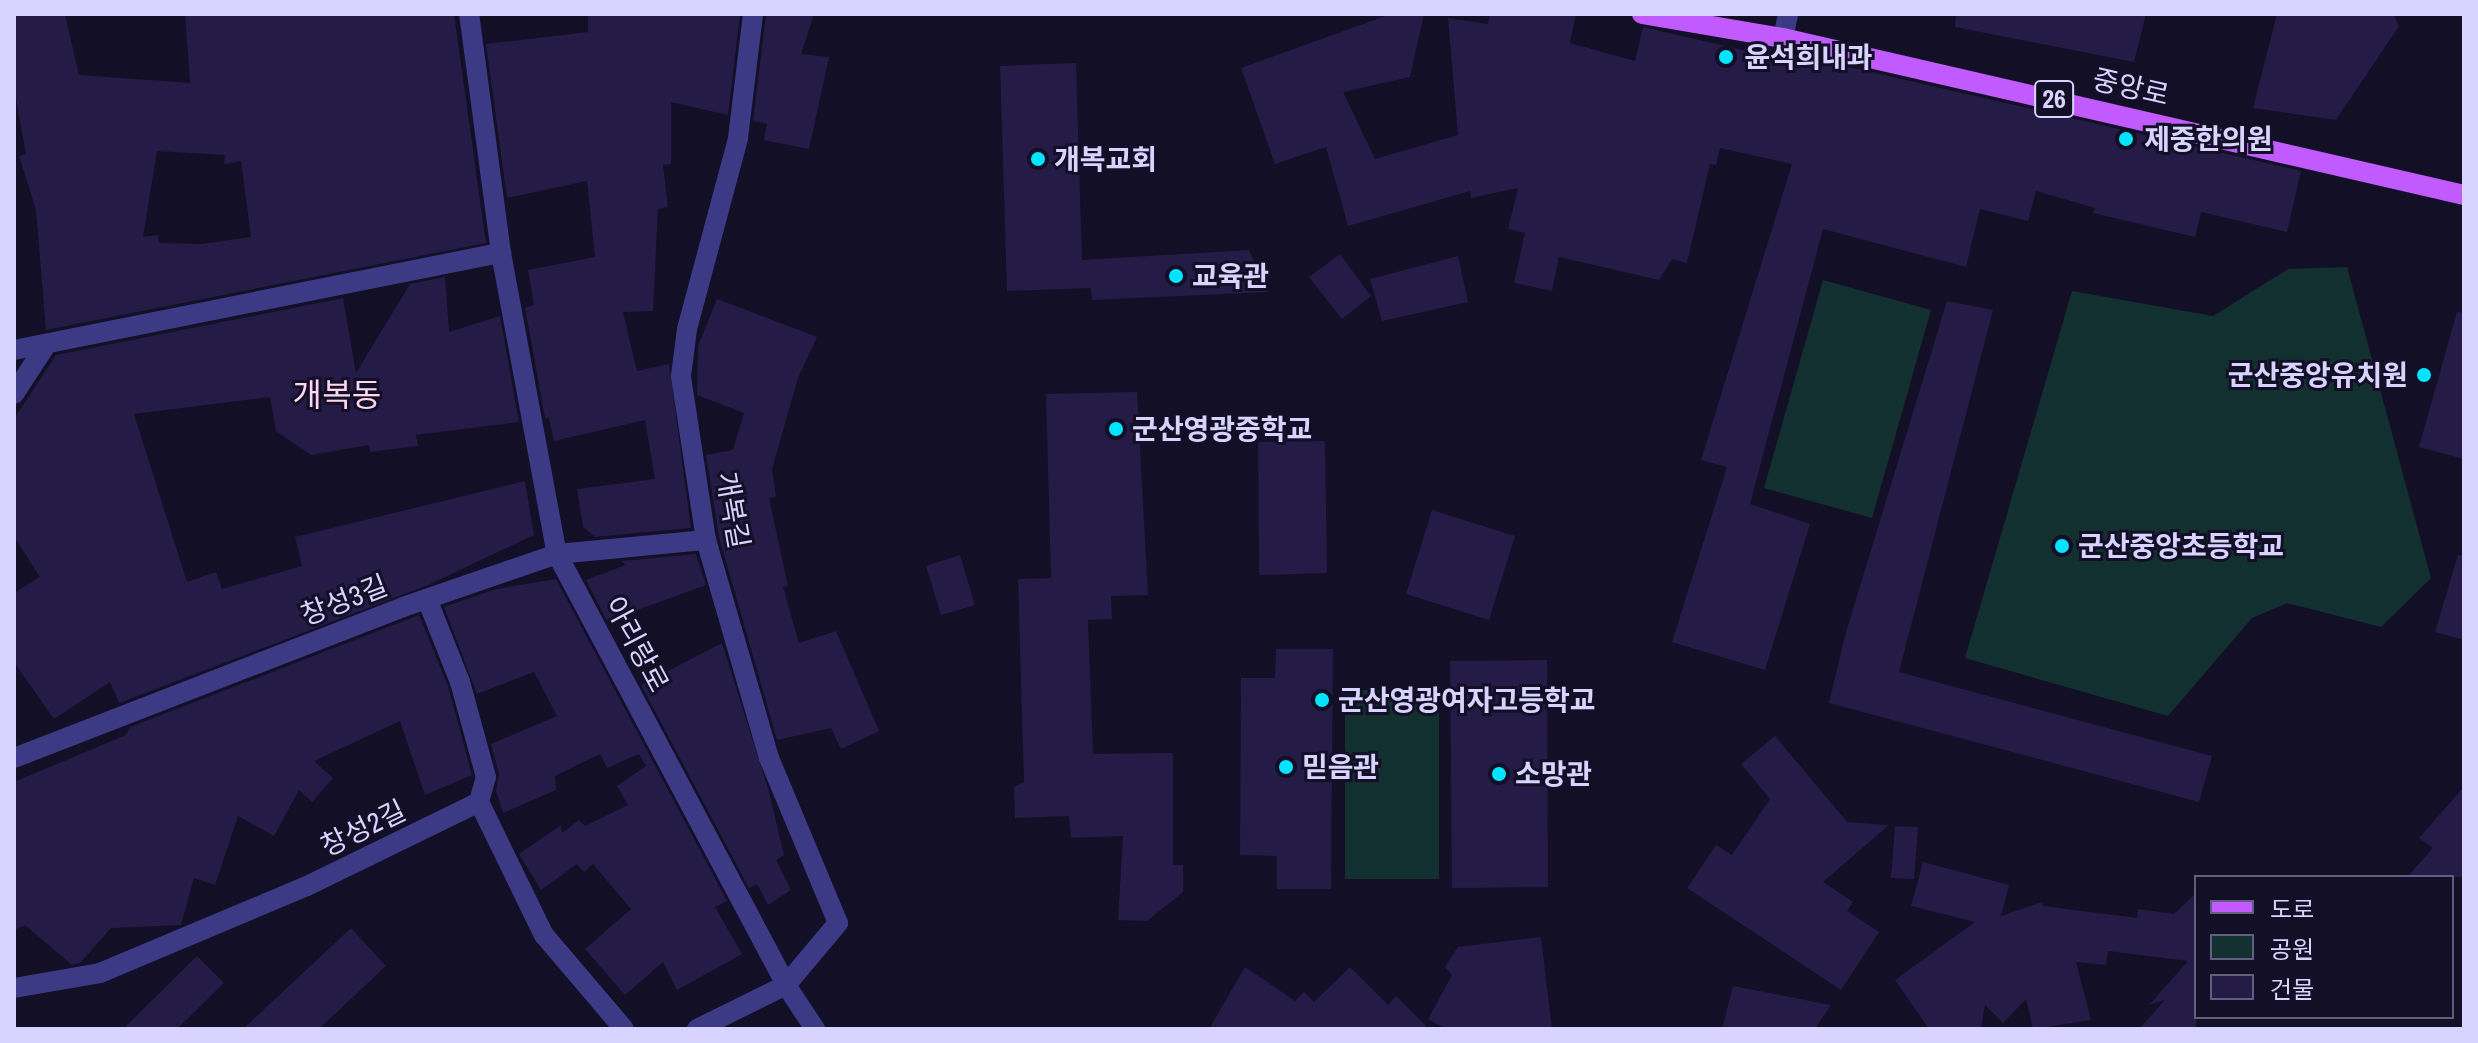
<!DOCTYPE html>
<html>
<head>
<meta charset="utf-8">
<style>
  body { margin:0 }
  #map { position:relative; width:2478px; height:1043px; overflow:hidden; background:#130f26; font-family:"Archivo Narrow","Noto Sans KR",sans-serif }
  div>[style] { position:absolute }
  .green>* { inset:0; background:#12302f }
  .building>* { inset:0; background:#241b47 }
  .street>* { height:20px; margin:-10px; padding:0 10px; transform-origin:10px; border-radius:10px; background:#3d3a85 }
  .primary>* { height:20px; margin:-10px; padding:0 10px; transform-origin:10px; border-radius:10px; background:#c25bff }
  .dots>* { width:22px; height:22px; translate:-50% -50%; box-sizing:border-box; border:4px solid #130f26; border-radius:50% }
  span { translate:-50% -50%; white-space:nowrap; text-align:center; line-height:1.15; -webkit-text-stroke:6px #130f26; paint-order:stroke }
  .shield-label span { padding:2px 6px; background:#130f26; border:2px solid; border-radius:6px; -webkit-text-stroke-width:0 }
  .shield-label { font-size:26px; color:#d9d4ff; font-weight:700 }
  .poi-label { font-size:28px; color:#d9d4ff; font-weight:700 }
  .left { translate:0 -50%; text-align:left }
  .right { translate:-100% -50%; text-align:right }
  .street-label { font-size:28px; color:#d9d4ff }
  .quarter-label { font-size:32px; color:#ffd6f0 }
  .frame { position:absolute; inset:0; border:16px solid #d9d4ff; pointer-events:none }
  .legend { position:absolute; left:2194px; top:875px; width:260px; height:144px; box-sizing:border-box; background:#130f26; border:2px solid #625e7d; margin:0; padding:10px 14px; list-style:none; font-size:24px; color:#d9d4ff }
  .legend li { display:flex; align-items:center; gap:16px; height:40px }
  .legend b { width:40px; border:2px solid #625e7d }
</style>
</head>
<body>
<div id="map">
  <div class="green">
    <i style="clip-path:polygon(2347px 267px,2431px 578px,2381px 627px,2287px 603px,2252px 618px,2168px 716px,1965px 658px,2072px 291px,2213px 316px,2288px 269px)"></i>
    <i style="clip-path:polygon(1823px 280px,1931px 310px,1872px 518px,1764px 488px)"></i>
    <i style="clip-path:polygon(1345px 690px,1439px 690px,1439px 879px,1345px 879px)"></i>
  </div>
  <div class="building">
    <i style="clip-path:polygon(evenodd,14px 14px,65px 14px,79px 75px,190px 83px,185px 14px,454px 14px,486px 243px,46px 330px,36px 210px,19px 156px,26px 154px,14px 88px,14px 14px,157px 151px,225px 155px,224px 164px,241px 161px,251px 237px,201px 244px,159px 243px,158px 235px,143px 237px,157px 151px)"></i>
    <i style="clip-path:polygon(588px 14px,740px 14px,728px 115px,671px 102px,671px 164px,663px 165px,668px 207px,658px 209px,653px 311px,623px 312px,637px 371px,669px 364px,691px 528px,595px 537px,583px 527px,577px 489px,655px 479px,645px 420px,554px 441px,549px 418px,545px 418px,525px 308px,534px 305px,528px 270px,595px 257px,587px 181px,507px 198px,486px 44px,588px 32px)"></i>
    <i style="clip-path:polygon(766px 14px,814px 14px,801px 54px,829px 57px,809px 149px,764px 140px,767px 124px,753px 121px)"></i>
    <i style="clip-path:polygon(1391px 14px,1424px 14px,1410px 77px,1343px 92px,1375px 159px,1458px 135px,1448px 18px,1488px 24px,1490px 14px,1576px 14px,1570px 43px,1635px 61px,1643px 27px,1782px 59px,1784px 52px,2301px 171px,2287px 232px,2201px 212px,2195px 237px,2093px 213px,2095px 208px,2036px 191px,2028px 221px,1980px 209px,1966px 267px,1823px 229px,1750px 504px,1810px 524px,1765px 670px,1672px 642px,1727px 467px,1701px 460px,1792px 164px,1720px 148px,1716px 165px,1710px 164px,1687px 263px,1672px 259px,1659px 280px,1559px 257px,1552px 291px,1514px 283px,1525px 233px,1508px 229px,1518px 188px,1471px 198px,1470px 191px,1348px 226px,1326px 147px,1275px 164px,1241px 68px)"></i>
    <i style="clip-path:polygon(1956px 14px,2146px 14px,2134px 62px,1955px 27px)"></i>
    <i style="clip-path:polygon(2277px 14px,2393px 14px,2399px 26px,2336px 120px,2253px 108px)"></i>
    <i style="clip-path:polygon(1076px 63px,1082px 260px,1249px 250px,1268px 292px,1092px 300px,1091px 288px,1007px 291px,1000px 66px)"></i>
    <i style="clip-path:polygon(1340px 254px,1371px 296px,1342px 319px,1309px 277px)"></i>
    <i style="clip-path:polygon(1458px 256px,1468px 302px,1382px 321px,1370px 279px)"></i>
    <i style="clip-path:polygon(445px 277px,449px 332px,500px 316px,519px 422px,416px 435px,418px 446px,370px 452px,369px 445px,311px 455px,276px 431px,270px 397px,134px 414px,187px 582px,216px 572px,222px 589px,302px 566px,295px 537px,525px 481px,534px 535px,428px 585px,119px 703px,110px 682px,54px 719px,14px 662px,14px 593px,40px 577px,14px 536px,14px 419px,56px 355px,343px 298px,356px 373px,410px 284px)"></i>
    <i style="clip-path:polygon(717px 299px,817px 337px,798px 378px,772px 469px,776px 497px,769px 498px,788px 586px,783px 587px,799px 643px,836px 631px,879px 731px,841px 749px,831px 728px,777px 740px,719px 537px,706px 455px,733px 450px,744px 413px,697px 395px,698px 346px)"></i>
    <i style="clip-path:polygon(1947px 301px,1993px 310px,1899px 672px,2212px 756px,2199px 802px,1829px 703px,1846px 632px)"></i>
    <i style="clip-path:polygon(2457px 312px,2464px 313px,2464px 459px,2419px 447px)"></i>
    <i style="clip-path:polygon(1137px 392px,1148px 595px,1111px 596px,1112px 619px,1088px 620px,1093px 754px,1173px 753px,1173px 865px,1183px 865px,1183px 892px,1147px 921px,1118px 920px,1123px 836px,1071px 838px,1069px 816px,1015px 818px,1014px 787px,1024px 782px,1018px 579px,1051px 578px,1046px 394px)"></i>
    <i style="clip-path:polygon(1325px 441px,1327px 573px,1259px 575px,1258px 442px)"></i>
    <i style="clip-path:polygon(1432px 510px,1515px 536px,1489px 620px,1406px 594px)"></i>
    <i style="clip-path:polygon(696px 554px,706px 585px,607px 621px,586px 580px,626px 565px,621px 561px)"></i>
    <i style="clip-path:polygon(960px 555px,975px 605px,941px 615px,926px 566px)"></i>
    <i style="clip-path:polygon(2458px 555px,2464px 556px,2464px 640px,2435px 632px)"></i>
    <i style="clip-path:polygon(556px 579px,727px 901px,715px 907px,742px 954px,677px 990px,663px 962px,625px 995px,585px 949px,631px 909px,593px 864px,584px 872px,577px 864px,541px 890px,519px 854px,561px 825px,562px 833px,579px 820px,585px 826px,628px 805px,617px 786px,646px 766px,639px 754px,607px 768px,600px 754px,555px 776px,556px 790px,503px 813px,496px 791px,499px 774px,491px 744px,557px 716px,534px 672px,477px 694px,444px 607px,496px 589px)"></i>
    <i style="clip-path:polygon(419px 615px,448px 686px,472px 775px,425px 795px,400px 721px,314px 761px,333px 778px,312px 802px,299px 790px,274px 836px,238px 816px,215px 885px,194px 878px,181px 925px,111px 928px,80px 963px,72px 965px,25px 925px,14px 930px,14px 782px,126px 735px,130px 727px)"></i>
    <i style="clip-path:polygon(722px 643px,769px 792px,784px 855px,776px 860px,791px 890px,768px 905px,757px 884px,749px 888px,641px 685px)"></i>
    <i style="clip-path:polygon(1276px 649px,1333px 649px,1331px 889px,1277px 889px,1277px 856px,1240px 855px,1241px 678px,1275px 678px)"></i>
    <i style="clip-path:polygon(1547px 660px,1548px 887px,1452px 888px,1450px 661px)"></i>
    <i style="clip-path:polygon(1775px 736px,1847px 822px,1889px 825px,1823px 882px,1853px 902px,1847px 911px,1879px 932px,1841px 990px,1687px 888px,1716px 845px,1732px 855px,1770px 799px,1741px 764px)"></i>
    <i style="clip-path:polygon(2464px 787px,2464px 877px,2407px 877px,2433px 848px,2419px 838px)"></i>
    <i style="clip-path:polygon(1895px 826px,1918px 827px,1914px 879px,1891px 878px)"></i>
    <i style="clip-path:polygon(1923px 862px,2009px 885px,2001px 916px,2042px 902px,2043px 906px,2137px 918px,2138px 909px,2174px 914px,2196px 893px,2196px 1029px,2139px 1029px,2165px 1000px,2149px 1005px,2188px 961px,2108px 951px,2106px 965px,2076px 962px,2091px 1020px,2033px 1029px,2026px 999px,2003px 1023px,1985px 1005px,1981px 1029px,1929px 1029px,1895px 980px,1975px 922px,1911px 906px)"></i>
    <i style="clip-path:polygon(351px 928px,386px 966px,319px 1029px,243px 1029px)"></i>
    <i style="clip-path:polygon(1541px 937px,1552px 1029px,1446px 1029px,1428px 1019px,1452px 975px,1445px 967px,1458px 947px)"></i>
    <i style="clip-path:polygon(197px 956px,224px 983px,177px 1029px,123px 1029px)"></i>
    <i style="clip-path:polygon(1245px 967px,1295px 1001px,1304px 992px,1314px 1002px,1350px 967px,1388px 1005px,1396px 996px,1429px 1029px,1209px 1029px)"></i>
    <i style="clip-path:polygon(1733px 986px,1831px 1005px,1815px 1029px,1722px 1029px)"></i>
  </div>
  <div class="street">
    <i style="left:1783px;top:38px;width:25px;rotate:-78deg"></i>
    <i style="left:501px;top:253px;width:306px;rotate:79.5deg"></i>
    <i style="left:557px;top:554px;width:488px;rotate:62deg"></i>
    <i style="left:786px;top:985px;width:53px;rotate:56.6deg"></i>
    <i style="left:14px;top:350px;width:497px;rotate:-11.3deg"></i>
    <i style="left:501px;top:253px;width:241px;rotate:-97.6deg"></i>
    <i style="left:14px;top:394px;width:59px;rotate:-56.9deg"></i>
    <i style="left:427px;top:599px;width:89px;rotate:68.3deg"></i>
    <i style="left:460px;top:682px;width:98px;rotate:74.7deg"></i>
    <i style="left:486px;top:777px;width:26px;rotate:106deg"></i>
    <i style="left:14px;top:758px;width:417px;rotate:-21.2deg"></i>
    <i style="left:403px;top:607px;width:163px;rotate:-19deg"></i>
    <i style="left:557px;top:554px;width:150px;rotate:-5.4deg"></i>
    <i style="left:14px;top:988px;width:87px;rotate:-9.9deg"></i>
    <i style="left:100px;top:973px;width:225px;rotate:-22.8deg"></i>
    <i style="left:307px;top:886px;width:191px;rotate:-26deg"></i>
    <i style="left:479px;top:802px;width:148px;rotate:64deg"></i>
    <i style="left:544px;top:935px;width:123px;rotate:49.6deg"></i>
    <i style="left:697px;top:1029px;width:99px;rotate:-26.3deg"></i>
    <i style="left:786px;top:985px;width:81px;rotate:-50deg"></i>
    <i style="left:838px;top:923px;width:179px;rotate:-112.7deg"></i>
    <i style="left:769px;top:758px;width:227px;rotate:-106.1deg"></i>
    <i style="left:706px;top:540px;width:166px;rotate:-98.7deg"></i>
    <i style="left:681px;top:376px;width:47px;rotate:-82.7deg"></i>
    <i style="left:687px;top:329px;width:198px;rotate:-75deg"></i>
    <i style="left:738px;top:138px;width:125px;rotate:-83.1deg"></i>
  </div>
  <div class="primary">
    <i style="left:1642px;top:14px;width:143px;rotate:9.7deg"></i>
    <i style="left:1783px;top:38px;width:699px;rotate:12.98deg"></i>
  </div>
  <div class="dots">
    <i style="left:1726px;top:57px;background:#00e5ff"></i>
    <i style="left:2126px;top:139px;background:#00e5ff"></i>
    <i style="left:1038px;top:159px;background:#00e5ff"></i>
    <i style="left:1176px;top:276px;background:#00e5ff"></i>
    <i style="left:2424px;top:375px;background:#00e5ff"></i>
    <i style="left:1116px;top:429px;background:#00e5ff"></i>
    <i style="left:2062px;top:546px;background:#00e5ff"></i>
    <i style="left:1322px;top:700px;background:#00e5ff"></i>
    <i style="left:1286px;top:767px;background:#00e5ff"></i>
    <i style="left:1499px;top:774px;background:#00e5ff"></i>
  </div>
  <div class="shield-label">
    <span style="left:2054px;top:99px">26</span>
  </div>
  <div class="poi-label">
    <span class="left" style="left:1744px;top:57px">윤석희내과</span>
    <span class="left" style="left:2144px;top:139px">제중한의원</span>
    <span class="left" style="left:1054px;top:159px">개복교회</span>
    <span class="left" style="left:1192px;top:276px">교육관</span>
    <span class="right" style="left:2408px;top:375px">군산중앙유치원</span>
    <span class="left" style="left:1132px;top:429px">군산영광중학교</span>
    <span class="left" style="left:2078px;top:546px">군산중앙초등학교</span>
    <span class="left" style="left:1338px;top:700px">군산영광여자고등학교</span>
    <span class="left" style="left:1302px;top:767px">믿음관</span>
    <span class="left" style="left:1515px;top:774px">소망관</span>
  </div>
  <div class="street-label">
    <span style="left:2131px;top:87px;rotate:13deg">중앙로</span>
    <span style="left:733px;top:510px;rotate:80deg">개복길</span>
    <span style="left:344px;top:600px;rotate:-21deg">창성3길</span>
    <span style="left:637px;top:644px;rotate:62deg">아리랑로</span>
    <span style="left:363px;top:828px;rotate:-26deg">창성2길</span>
  </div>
  <div class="quarter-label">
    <span style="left:337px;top:395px">개복동</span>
  </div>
  <div class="frame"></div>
  <ul class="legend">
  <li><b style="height:10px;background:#c25bff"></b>도로</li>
  <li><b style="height:22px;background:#12302f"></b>공원</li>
  <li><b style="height:22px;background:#241b47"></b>건물</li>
  </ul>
</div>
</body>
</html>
